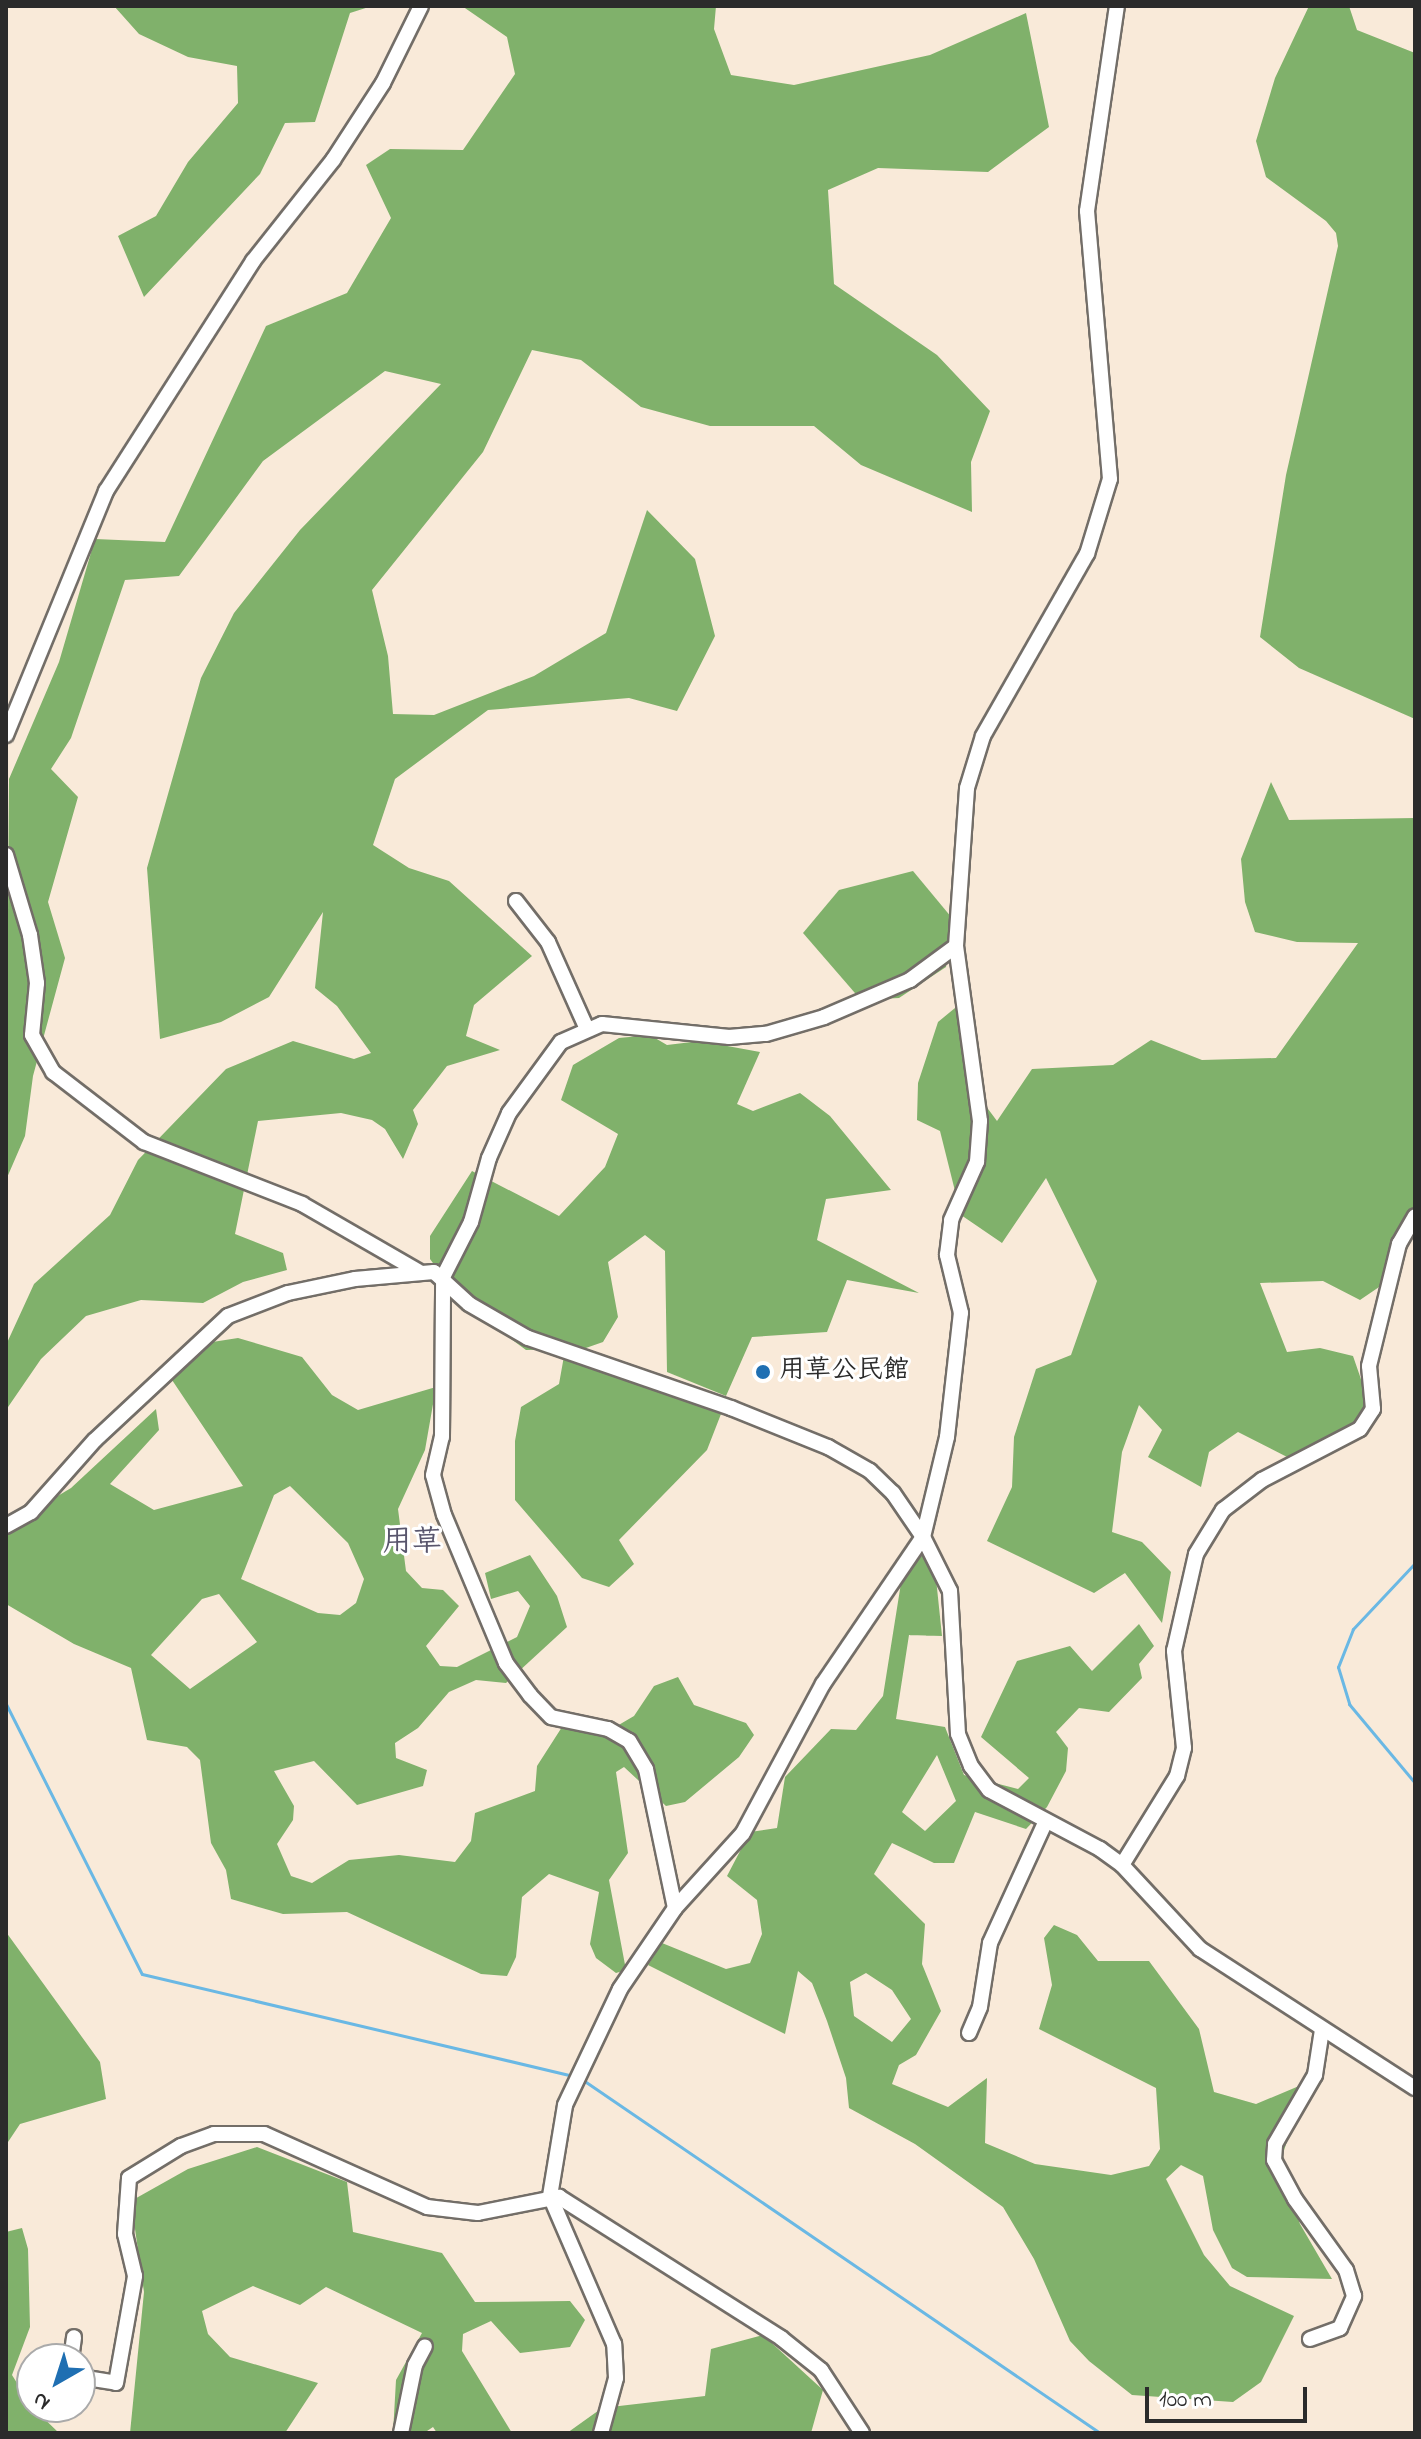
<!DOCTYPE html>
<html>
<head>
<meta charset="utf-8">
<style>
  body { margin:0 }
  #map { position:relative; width:1421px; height:2439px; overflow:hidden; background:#f9ead9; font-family:"Indie Flower","Klee One",sans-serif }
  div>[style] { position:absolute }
  .forest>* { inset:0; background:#80b16b }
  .stream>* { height:3px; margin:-1.5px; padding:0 1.5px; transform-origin:1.5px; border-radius:1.5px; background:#6ab8e4 }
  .roads { filter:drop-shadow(2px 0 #736e68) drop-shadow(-2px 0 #736e68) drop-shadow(0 2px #736e68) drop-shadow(0 -2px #736e68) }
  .minor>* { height:14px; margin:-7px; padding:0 7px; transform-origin:7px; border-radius:7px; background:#fff }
  .dots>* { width:22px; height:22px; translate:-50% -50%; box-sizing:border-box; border:4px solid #fff; border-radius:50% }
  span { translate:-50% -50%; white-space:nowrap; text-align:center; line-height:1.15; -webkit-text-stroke:6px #fff; paint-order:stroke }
  .poi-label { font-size:26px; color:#2b2b2b; font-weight:700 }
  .left { translate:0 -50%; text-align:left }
  .quarter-label { font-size:30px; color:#58556c; font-weight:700 }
  .frame { position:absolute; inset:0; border:8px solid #2b2b2b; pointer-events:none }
  .north { position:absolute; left:16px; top:2343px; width:80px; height:80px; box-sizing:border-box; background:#fff; border:2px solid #aaa; border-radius:50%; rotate:219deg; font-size:22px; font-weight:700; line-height:32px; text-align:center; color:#2b2b2b }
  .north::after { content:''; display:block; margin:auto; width:28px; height:36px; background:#1f6fb2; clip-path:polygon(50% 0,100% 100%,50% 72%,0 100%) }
  .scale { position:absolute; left:1145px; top:2387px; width:162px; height:36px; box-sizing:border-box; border:4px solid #2b2b2b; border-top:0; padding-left:10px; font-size:24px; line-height:28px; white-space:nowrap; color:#2b2b2b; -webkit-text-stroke:6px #fff; paint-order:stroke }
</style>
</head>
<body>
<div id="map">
  <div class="forest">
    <i style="clip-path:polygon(114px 6px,372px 6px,350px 13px,315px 122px,285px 123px,260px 174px,144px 297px,118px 236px,156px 216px,188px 162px,238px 103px,237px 66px,188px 57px,139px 34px)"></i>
    <i style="clip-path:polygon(462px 6px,716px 6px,714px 29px,731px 75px,794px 85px,930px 55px,1026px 13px,1049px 127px,988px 172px,878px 168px,828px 190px,834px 284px,937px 355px,990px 411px,971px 462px,972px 512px,861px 465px,814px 426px,710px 426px,641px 407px,581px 360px,532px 350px,483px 452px,372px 590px,388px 656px,393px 714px,434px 715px,534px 676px,606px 633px,647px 510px,695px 559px,715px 636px,677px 711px,629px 698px,488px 710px,395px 779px,373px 845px,409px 868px,449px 881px,532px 956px,474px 1005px,466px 1036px,500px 1050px,447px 1066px,413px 1110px,418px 1124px,403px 1159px,385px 1129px,372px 1120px,341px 1113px,258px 1121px,235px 1234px,283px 1253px,287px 1270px,243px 1282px,203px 1303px,141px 1300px,86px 1316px,41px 1359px,6px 1410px,6px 1345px,34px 1284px,110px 1215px,138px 1160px,226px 1069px,293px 1041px,354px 1059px,371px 1053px,337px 1006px,315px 988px,323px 912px,269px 997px,221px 1022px,160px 1039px,147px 868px,201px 678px,234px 613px,300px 530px,441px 384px,385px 371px,263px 461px,179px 576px,125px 580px,71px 738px,51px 769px,78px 797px,48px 902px,65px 958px,33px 1076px,25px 1136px,6px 1180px,9px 779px,59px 662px,95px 539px,165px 542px,266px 326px,347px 293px,391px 218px,366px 165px,390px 149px,463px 150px,515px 74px,507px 37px)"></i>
    <i style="clip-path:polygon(1309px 6px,1349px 6px,1357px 30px,1415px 53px,1415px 719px,1299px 668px,1260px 637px,1286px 475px,1338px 246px,1336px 233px,1326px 221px,1266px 177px,1256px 141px,1275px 78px)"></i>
    <i style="clip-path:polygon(1271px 782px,1289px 820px,1415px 818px,1415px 1222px,1395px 1234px,1382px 1285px,1360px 1300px,1323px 1281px,1260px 1283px,1287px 1352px,1320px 1348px,1353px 1356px,1374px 1417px,1354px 1441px,1291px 1459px,1238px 1432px,1209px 1452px,1201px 1487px,1148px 1457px,1162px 1430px,1139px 1405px,1122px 1452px,1112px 1532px,1142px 1542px,1171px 1572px,1162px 1623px,1125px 1573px,1094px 1593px,987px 1541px,1012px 1487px,1014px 1437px,1036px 1369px,1071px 1355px,1097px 1281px,1046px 1178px,1002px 1243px,961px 1215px,940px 1131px,917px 1120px,918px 1083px,938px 1022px,955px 1008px,962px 1024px,968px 1082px,997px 1121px,1032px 1069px,1113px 1065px,1151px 1040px,1202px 1060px,1276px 1058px,1358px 943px,1297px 942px,1255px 932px,1245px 902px,1241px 859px)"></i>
    <i style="clip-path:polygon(913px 871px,952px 918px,946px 967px,899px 998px,861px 1000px,803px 933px,839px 890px)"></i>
    <i style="clip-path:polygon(650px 1035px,667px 1045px,700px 1041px,760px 1052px,737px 1104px,753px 1111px,800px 1093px,830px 1116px,891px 1190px,826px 1199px,817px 1240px,919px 1293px,847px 1280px,827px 1332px,752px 1337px,726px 1396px,667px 1372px,665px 1251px,645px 1235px,608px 1262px,618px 1317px,603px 1342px,583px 1349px,526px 1350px,462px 1303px,430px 1259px,430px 1236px,472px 1171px,559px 1216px,605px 1167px,618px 1134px,561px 1100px,573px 1065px,619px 1038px)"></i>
    <i style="clip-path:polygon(evenodd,238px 1338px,302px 1357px,332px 1395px,358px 1410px,436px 1387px,425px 1450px,398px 1509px,406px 1571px,422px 1588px,443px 1590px,459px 1606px,426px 1646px,440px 1666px,457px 1667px,517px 1637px,530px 1606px,518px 1591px,491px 1599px,485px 1573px,530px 1555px,557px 1596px,567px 1627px,506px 1683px,476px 1680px,449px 1692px,418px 1728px,395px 1743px,396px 1758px,427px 1770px,423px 1786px,357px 1805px,314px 1761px,274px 1771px,294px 1806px,293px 1820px,277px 1844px,291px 1876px,312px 1883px,349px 1860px,399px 1855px,455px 1862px,471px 1841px,475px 1813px,535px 1791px,537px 1766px,562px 1727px,605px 1733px,634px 1716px,654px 1686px,678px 1677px,694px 1705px,746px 1723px,754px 1735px,739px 1757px,685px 1802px,666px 1806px,624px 1767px,616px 1772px,628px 1853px,609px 1880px,626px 1970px,616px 1973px,596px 1958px,590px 1944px,599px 1892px,549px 1874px,522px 1897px,516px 1957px,507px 1976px,481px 1974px,347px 1912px,283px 1914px,231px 1899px,226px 1870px,211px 1843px,200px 1760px,187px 1747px,147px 1740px,131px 1668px,74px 1644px,6px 1604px,6px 1527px,71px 1488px,156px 1409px,159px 1430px,110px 1484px,154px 1510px,243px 1486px,170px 1377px,206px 1343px,238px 1338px,290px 1486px,348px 1543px,364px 1579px,356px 1603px,340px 1615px,318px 1613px,241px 1579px,274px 1495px,290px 1486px,238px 1338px,219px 1594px,257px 1642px,190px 1689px,151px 1655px,202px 1599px,219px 1594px)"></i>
    <i style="clip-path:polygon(564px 1356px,721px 1414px,707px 1450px,619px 1540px,634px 1564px,609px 1587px,582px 1578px,515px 1500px,515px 1441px,521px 1407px,559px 1384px)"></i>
    <i style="clip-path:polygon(evenodd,922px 1555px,935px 1569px,942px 1636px,909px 1635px,896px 1719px,945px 1727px,964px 1775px,1018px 1789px,1029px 1778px,981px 1737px,1017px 1661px,1070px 1646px,1092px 1671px,1139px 1624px,1154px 1646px,1139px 1664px,1142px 1678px,1109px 1712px,1079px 1708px,1056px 1732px,1068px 1748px,1066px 1771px,1047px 1807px,1026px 1829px,975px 1812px,954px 1863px,934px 1863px,892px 1843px,874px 1874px,925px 1924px,922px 1964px,941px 2011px,916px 2055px,899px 2065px,892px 2084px,948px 2107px,987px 2078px,985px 2143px,1035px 2164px,1111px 2175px,1149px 2166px,1160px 2149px,1156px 2088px,1039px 2029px,1052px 1985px,1044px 1938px,1054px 1925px,1077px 1935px,1098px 1961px,1149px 1961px,1199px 2029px,1214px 2092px,1256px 2104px,1299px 2086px,1317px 2086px,1289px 2135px,1279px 2166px,1300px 2224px,1332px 2279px,1247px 2277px,1232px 2268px,1213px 2230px,1203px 2176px,1181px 2165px,1166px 2179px,1204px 2255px,1230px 2286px,1294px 2316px,1261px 2382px,1233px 2402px,1132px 2395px,1089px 2361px,1070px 2341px,1034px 2259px,1003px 2207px,915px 2144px,849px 2108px,846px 2078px,827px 2021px,812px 1983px,798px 1971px,785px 2034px,648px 1965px,662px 1943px,726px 1969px,750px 1963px,762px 1934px,757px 1900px,727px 1876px,750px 1832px,777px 1828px,785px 1777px,831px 1729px,856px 1730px,883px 1696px,901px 1583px,922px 1555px,937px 1755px,956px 1801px,925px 1831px,902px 1812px,937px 1755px,922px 1555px,866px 1973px,892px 1990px,911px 2019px,892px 2042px,854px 2016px,850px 1982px,866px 1973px)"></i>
    <i style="clip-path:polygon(6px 1932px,100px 2062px,106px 2099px,20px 2124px,6px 2145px)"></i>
    <i style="clip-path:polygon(257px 2147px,347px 2182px,353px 2232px,442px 2253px,475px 2302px,570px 2301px,585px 2320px,570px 2347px,520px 2353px,491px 2321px,463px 2334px,462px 2351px,512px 2433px,437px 2433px,433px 2427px,424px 2433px,393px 2433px,396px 2380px,422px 2333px,326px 2287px,300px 2305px,253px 2286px,202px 2311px,208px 2334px,230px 2357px,318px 2383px,285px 2433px,130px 2433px,144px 2292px,131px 2201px,188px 2169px)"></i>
    <i style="clip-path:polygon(22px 2228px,28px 2249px,30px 2327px,12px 2375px,32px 2407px,59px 2433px,6px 2433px,6px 2232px)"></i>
    <i style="clip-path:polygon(763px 2335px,823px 2390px,811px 2433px,567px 2433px,602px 2408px,705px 2396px,711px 2349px)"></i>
  </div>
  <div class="stream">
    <i style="left:1415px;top:1563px;width:91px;rotate:133.2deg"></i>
    <i style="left:1353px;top:1629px;width:41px;rotate:111.5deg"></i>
    <i style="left:1338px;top:1667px;width:39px;rotate:73deg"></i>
    <i style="left:1349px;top:1704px;width:103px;rotate:50.1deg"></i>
    <i style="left:6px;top:1704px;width:302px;rotate:63.3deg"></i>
    <i style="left:142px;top:1974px;width:442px;rotate:13.3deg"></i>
    <i style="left:583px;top:2080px;width:626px;rotate:34.32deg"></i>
  </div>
  <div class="roads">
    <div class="minor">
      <i style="left:6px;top:735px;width:264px;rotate:-67.7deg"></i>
      <i style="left:106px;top:491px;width:273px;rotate:-57.4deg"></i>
      <i style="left:253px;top:261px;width:129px;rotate:-51.6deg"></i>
      <i style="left:333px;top:160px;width:92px;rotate:-57deg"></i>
      <i style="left:383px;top:83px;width:86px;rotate:-63.7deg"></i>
      <i style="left:6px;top:855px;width:84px;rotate:73.3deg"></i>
      <i style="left:30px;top:935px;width:49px;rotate:81.7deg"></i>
      <i style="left:37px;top:983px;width:52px;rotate:95.5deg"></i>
      <i style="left:32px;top:1035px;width:43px;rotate:60.4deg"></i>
      <i style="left:53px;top:1072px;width:115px;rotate:37.6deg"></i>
      <i style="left:144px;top:1142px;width:170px;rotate:21.4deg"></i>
      <i style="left:302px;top:1204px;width:134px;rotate:30deg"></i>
      <i style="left:516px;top:901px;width:52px;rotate:52deg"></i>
      <i style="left:548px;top:942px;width:93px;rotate:65.9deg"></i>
      <i style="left:6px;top:1526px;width:29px;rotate:-29deg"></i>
      <i style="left:31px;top:1512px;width:96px;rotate:-48.4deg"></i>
      <i style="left:95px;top:1440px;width:182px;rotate:-43deg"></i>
      <i style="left:228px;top:1316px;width:64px;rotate:-21deg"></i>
      <i style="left:288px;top:1293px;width:68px;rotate:-11.8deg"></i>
      <i style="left:355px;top:1279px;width:79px;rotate:-5.1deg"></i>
      <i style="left:434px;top:1272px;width:47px;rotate:42.4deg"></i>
      <i style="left:469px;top:1304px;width:68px;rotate:30deg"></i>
      <i style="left:528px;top:1338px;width:215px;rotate:19deg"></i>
      <i style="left:731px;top:1408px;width:105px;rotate:21.9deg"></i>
      <i style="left:828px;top:1447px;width:48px;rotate:29.7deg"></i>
      <i style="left:870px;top:1471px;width:32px;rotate:44deg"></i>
      <i style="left:893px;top:1493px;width:53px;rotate:55.7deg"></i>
      <i style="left:923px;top:1537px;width:60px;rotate:63.4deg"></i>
      <i style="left:950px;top:1591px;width:143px;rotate:86.8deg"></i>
      <i style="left:958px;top:1734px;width:35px;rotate:68deg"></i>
      <i style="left:971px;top:1766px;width:30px;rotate:53deg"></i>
      <i style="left:989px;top:1790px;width:126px;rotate:28deg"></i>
      <i style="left:1100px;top:1849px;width:27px;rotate:36deg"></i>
      <i style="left:1122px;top:1865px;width:115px;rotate:47.1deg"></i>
      <i style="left:1200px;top:1949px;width:256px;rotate:32.9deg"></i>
      <i style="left:1122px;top:1865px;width:105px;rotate:-58.3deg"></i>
      <i style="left:1177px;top:1776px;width:29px;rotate:-76deg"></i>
      <i style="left:1184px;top:1748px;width:98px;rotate:-95.9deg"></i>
      <i style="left:1174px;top:1651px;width:99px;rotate:-77.2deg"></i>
      <i style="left:1196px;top:1554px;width:52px;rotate:-58.5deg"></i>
      <i style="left:1223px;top:1510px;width:49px;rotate:-37.6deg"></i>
      <i style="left:1262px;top:1480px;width:110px;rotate:-27.5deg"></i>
      <i style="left:1360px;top:1429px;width:24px;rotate:-57deg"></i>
      <i style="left:1373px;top:1409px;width:43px;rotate:-95.3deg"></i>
      <i style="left:1369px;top:1366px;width:126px;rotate:-76.2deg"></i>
      <i style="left:1399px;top:1244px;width:32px;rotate:-60deg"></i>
      <i style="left:675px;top:1908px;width:142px;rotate:-101.8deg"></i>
      <i style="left:646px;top:1769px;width:33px;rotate:-121deg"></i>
      <i style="left:629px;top:1741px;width:24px;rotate:-150deg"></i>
      <i style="left:608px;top:1729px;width:58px;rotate:-168.1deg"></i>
      <i style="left:551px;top:1717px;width:30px;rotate:-134deg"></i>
      <i style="left:530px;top:1695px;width:40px;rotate:-127deg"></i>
      <i style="left:506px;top:1663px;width:160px;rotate:-112.7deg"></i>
      <i style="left:444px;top:1515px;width:41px;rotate:-105.4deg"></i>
      <i style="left:433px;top:1475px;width:39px;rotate:-77deg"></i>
      <i style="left:442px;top:1437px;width:160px;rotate:-89.6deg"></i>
      <i style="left:443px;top:1277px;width:62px;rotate:-63deg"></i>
      <i style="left:471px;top:1222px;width:66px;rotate:-74.3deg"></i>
      <i style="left:489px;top:1158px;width:49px;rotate:-66deg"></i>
      <i style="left:509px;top:1113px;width:88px;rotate:-53.8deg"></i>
      <i style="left:561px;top:1042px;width:45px;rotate:-23.7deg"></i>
      <i style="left:602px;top:1024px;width:128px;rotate:5.8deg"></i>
      <i style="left:729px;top:1037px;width:37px;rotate:-5deg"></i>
      <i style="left:766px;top:1034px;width:60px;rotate:-16.3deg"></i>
      <i style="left:824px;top:1017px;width:94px;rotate:-23.3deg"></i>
      <i style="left:910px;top:980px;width:57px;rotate:-36.5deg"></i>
      <i style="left:969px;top:2033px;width:28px;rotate:-67deg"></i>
      <i style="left:980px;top:2007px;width:65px;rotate:-81.1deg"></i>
      <i style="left:990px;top:1943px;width:132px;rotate:-65.4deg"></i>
      <i style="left:1310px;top:2339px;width:32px;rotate:-20deg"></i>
      <i style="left:1340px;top:2328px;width:35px;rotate:-66deg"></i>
      <i style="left:1354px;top:2296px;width:27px;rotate:-107deg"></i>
      <i style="left:1346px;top:2270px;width:87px;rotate:-125.7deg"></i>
      <i style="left:1295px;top:2199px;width:44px;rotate:-118.3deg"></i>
      <i style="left:1274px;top:2160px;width:16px;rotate:-86deg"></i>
      <i style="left:1275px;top:2144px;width:80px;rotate:-59.9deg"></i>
      <i style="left:1315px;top:2075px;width:46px;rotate:-81.2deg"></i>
      <i style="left:71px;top:2359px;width:22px;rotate:-82deg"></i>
      <i style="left:80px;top:2377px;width:36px;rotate:9deg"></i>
      <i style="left:116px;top:2383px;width:109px;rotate:-79.9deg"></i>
      <i style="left:135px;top:2276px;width:43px;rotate:-103.4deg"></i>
      <i style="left:125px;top:2234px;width:56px;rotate:-85.9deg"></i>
      <i style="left:129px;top:2178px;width:61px;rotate:-31.6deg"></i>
      <i style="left:181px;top:2146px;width:35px;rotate:-20deg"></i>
      <i style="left:214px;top:2134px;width:50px"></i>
      <i style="left:264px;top:2134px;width:179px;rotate:24.1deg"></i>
      <i style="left:427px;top:2207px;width:51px;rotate:6.7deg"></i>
      <i style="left:478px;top:2213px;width:83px;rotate:-11.2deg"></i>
      <i style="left:559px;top:2197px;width:263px;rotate:32.4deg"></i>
      <i style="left:781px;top:2338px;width:51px;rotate:38.7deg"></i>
      <i style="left:821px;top:2370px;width:75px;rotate:56.9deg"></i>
      <i style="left:401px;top:2433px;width:69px;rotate:-78.4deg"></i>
      <i style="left:415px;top:2365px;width:21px;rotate:-62deg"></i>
      <i style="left:601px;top:2433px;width:57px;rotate:-74.7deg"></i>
      <i style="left:616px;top:2378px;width:34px;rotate:-93deg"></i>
      <i style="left:614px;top:2344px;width:161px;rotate:-113.4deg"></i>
      <i style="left:550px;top:2196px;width:92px;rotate:-80.6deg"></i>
      <i style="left:565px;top:2105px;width:128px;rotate:-64.6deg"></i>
      <i style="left:620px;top:1989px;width:98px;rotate:-55.8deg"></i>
      <i style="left:675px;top:1908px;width:101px;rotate:-47.8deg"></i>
      <i style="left:743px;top:1833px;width:169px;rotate:-61.8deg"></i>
      <i style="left:823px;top:1684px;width:178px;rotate:-55.8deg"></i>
      <i style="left:923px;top:1537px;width:103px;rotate:-76.5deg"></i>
      <i style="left:947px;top:1437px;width:125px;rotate:-83.6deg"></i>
      <i style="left:961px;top:1313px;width:60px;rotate:-103.6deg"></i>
      <i style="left:947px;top:1255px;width:35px;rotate:-83deg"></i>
      <i style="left:951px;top:1220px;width:64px;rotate:-65.9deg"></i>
      <i style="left:977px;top:1162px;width:41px;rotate:-85.8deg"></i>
      <i style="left:980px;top:1121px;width:177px;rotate:-97.8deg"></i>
      <i style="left:956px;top:946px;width:158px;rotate:-86deg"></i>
      <i style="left:967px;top:788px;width:54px;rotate:-72.9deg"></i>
      <i style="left:983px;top:736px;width:210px;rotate:-60.3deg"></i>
      <i style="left:1087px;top:554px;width:78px;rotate:-73deg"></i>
      <i style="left:1110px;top:479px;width:269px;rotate:-94.9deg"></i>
      <i style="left:1087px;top:211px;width:207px;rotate:-81.7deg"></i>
    </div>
  </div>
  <div class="dots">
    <i style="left:763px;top:1372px;background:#1f6fb2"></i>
  </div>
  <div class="poi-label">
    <span class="left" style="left:779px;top:1372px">用草公民館</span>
  </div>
  <div class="quarter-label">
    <span style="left:412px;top:1543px">用草</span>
  </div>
  <div class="frame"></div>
  <div class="north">N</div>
  <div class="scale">100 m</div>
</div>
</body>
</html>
